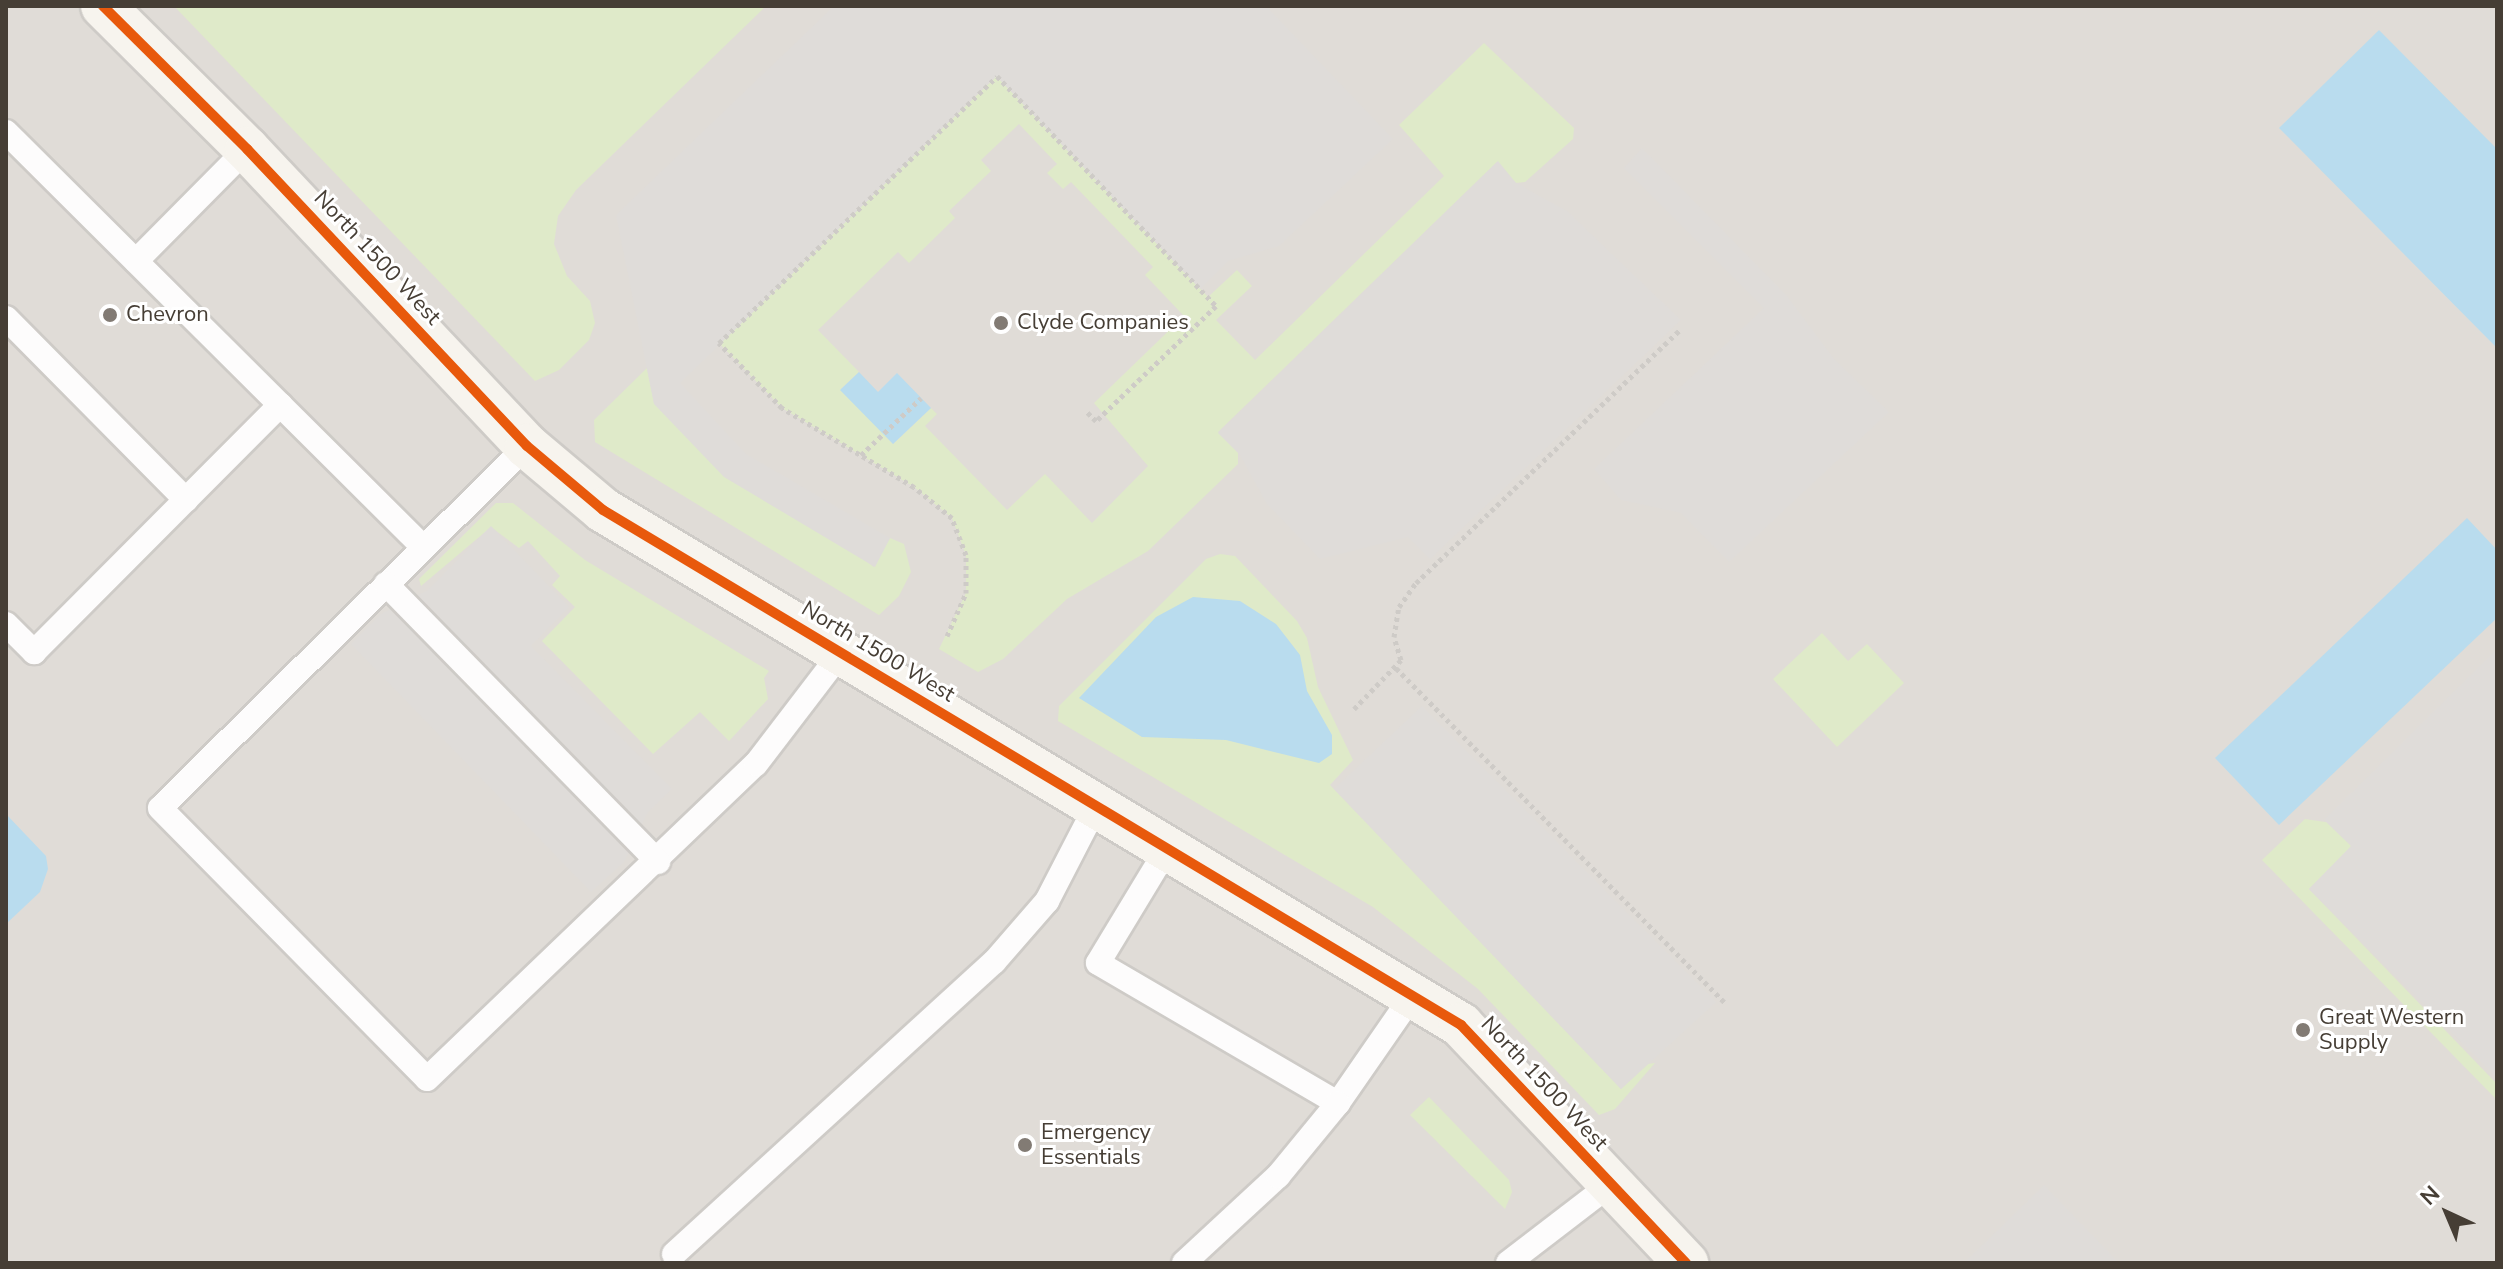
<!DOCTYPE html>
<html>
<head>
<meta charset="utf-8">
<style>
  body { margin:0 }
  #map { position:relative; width:2503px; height:1269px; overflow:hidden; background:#f0ede9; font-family:"Nunito Sans",sans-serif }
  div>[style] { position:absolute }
  .industrial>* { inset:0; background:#e0dcd7 }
  .green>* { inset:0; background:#dfeac9 }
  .parking>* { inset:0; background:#dfdcd9 }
  .water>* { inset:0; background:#b9dcee }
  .path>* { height:5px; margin-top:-2.5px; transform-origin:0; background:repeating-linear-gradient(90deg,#cecbc7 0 4px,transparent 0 8px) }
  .roads { filter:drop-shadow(2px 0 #cecbc7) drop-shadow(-2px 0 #cecbc7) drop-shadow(0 2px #cecbc7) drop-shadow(0 -2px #cecbc7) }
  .lane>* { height:24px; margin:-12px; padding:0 12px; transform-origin:12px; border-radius:12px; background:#fdfcfc }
  .secondary>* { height:44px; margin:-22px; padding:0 22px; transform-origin:22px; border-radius:22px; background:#f7f4ee }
  .cycleway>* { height:10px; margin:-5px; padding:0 5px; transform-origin:5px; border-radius:5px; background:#e8590c }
  .dots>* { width:22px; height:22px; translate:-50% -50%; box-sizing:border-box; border:4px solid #fff; border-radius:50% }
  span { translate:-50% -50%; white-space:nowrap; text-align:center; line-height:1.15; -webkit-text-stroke:6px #fff; paint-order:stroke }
  .street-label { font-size:22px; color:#463e35 }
  .poi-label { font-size:22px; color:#463e35 }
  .left { translate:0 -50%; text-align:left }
  .frame { position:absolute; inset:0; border:8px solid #463e35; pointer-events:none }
  .north { position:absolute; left:2407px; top:1173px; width:80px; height:80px; -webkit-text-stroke:6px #fff; paint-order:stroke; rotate:316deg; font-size:22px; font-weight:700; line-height:32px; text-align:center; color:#463e35 }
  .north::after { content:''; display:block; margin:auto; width:28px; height:36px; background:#463e35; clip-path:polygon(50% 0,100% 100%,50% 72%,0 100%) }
</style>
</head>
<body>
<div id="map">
  <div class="industrial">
    <i style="clip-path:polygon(6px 6px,2497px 6px,2497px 1263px,6px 1263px)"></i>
  </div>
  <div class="green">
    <i style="clip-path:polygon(174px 6px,766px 6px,576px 190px,558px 216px,554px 244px,567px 276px,590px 301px,595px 323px,589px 340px,559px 370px,535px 381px)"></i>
    <i style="clip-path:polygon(evenodd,1484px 43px,1574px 128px,1573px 139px,1525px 182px,1516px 183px,1497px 162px,1218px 432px,1238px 452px,1238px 464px,1148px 551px,1067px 599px,1003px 659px,978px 672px,939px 649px,966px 593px,966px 555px,952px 518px,914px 487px,782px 408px,719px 343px,997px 76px,1208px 297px,1237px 270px,1252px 286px,1216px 320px,1255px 360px,1444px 176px,1399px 125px,1484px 43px,1019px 124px,1057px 164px,1047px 173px,1063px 189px,1071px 182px,1153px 267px,1145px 275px,1184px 316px,1094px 403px,1148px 466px,1092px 523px,1045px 474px,1007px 510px,925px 426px,937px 414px,931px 408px,893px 444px,841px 389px,859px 372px,818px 330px,898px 252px,909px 263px,955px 218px,949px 211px,991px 171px,981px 160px,1019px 124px)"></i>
    <i style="clip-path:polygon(647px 368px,654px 403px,874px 567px,890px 538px,904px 544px,911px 572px,899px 596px,879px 615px,595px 442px,594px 420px)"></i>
    <i style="clip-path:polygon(496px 503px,513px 503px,585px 560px,769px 671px,764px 678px,768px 699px,729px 741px,700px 712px,653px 754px,542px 641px,575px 607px,552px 585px,560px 576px,528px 541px,519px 548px,491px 527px,421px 586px,419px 579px)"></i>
    <i style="clip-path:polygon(1220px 554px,1235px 556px,1297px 621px,1307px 638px,1318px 687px,1353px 760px,1330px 785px,1621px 1089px,1648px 1064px,1655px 1063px,1615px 1109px,1599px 1115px,1478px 989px,1373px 907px,1058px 721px,1059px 706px,1206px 559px)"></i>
    <i style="clip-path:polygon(1822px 633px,1848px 661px,1867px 644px,1904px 683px,1837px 747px,1773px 679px)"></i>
    <i style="clip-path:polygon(2305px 819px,2332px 823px,2352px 846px,2309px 889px,2497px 1084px,2497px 1100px,2262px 860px)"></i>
    <i style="clip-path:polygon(1429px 1097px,1509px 1180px,1512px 1192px,1505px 1209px,1410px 1115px)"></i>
  </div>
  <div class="parking">
    <i style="clip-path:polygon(834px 6px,1266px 6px,1393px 139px,1279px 246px,1228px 261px,1200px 289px,996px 76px,680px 383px,746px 454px,890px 538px,875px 567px,724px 477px,654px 404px,616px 215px)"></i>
    <i style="clip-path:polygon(1642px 148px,1787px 296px,1834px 359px,1889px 412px,1729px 562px,1681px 513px,1621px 500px,1594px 469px,1764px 308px,1624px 168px)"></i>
    <i style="clip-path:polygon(1498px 161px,1516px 183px,1567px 211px,1681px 320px,1430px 559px,1408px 537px,1320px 559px,1267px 504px,1240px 455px,1218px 433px)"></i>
    <i style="clip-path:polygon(491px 526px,569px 607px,531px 646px,672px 789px,648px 812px,624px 862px,591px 892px,351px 644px,381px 614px,428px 590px)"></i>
    <i style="clip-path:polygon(2497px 649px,2497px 1078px,2309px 889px,2351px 846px,2324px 820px)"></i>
    <i style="clip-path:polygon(1422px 706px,1716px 1002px,1621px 1089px,1334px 789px)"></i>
    <i style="clip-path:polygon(2044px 1185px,2119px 1263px,1964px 1263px)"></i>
  </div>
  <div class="water">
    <i style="clip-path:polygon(2379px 30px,2497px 149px,2497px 348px,2279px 128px)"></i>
    <i style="clip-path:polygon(859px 372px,878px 392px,897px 373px,931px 408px,893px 444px,840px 390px)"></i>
    <i style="clip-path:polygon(2467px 518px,2497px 550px,2497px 618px,2279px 825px,2215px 758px)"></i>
    <i style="clip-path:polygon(1193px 597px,1240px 601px,1276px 624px,1300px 655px,1307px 691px,1332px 735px,1332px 754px,1319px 763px,1226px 740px,1142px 737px,1079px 698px,1156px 617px)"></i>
    <i style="clip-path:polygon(6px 814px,46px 856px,48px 869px,40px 892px,6px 924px)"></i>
  </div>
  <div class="path">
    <i style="left:861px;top:455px;width:83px;rotate:-43.5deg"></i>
    <i style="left:947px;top:636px;width:47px;rotate:-66.2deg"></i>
    <i style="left:966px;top:593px;width:38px;rotate:-90deg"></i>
    <i style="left:966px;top:555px;width:40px;rotate:-111deg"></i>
    <i style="left:952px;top:518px;width:49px;rotate:-140.8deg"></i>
    <i style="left:914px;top:487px;width:154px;rotate:-149.1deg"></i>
    <i style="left:782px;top:408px;width:91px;rotate:-134.1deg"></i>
    <i style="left:719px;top:343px;width:385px;rotate:-43.8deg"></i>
    <i style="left:997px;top:76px;width:318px;rotate:46.4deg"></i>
    <i style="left:1216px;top:306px;width:166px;rotate:136.2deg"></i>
    <i style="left:1096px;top:421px;width:14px;rotate:-135deg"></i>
    <i style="left:1396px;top:668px;width:470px;rotate:45.5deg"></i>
    <i style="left:1354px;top:709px;width:68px;rotate:-46.2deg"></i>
    <i style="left:1401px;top:660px;width:24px;rotate:-107deg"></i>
    <i style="left:1394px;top:637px;width:30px;rotate:-81deg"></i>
    <i style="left:1399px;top:607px;width:29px;rotate:-55deg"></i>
    <i style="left:1416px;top:583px;width:366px;rotate:-43.8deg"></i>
  </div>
  <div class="roads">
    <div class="lane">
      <i style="left:6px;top:132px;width:588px;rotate:44.86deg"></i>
      <i style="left:136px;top:261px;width:158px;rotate:-45.3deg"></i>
      <i style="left:6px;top:318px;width:256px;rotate:45.3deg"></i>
      <i style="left:527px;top:446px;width:515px;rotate:135.39deg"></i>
      <i style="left:160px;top:808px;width:380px;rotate:45.4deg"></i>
      <i style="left:427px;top:1079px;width:455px;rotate:-43.8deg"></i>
      <i style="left:756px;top:764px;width:140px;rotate:-52.6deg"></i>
      <i style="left:386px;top:584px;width:389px;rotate:45.6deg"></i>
      <i style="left:6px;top:624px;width:40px;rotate:45deg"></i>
      <i style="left:34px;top:652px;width:349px;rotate:-45.1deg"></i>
      <i style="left:1167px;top:849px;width:133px;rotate:121.2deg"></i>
      <i style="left:1098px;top:963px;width:278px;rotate:30.3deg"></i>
      <i style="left:1338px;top:1103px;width:130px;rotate:-55.3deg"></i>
      <i style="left:674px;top:1254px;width:433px;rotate:-42.4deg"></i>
      <i style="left:994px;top:962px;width:81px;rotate:-49deg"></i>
      <i style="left:1047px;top:901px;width:107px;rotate:-62.7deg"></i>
      <i style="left:1184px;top:1263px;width:128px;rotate:-42.8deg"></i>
      <i style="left:1278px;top:1176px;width:94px;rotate:-50.6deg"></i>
      <i style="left:1508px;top:1263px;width:130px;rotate:-37.5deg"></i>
    </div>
    <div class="secondary">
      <i style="left:103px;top:6px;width:203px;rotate:44.8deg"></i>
      <i style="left:247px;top:149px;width:408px;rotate:46.7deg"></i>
      <i style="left:527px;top:446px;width:99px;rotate:40.1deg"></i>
      <i style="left:603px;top:510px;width:1001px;rotate:30.97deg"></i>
      <i style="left:1461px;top:1025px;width:328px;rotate:46.6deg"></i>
    </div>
  </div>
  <div class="cycleway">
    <i style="left:103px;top:6px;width:203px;rotate:44.8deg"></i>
    <i style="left:247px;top:149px;width:408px;rotate:46.7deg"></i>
    <i style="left:527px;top:446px;width:99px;rotate:40.1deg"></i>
    <i style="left:603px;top:510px;width:1001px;rotate:30.97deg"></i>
    <i style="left:1461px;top:1025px;width:328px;rotate:46.6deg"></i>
  </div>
  <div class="dots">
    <i style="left:110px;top:315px;background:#827b74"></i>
    <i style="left:1001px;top:323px;background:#827b74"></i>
    <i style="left:2303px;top:1030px;background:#827b74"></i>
    <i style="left:1025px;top:1145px;background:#827b74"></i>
  </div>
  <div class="street-label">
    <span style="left:377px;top:258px;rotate:47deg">North 1500 West</span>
    <span style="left:878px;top:652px;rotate:31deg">North 1500 West</span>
    <span style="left:1544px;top:1084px;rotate:47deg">North 1500 West</span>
  </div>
  <div class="poi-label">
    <span class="left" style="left:126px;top:315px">Chevron</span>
    <span class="left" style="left:1017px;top:323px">Clyde Companies</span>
    <span class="left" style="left:2319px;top:1030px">Great Western<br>Supply</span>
    <span class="left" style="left:1041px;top:1145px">Emergency<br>Essentials</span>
  </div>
  <div class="frame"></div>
  <div class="north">N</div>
</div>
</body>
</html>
